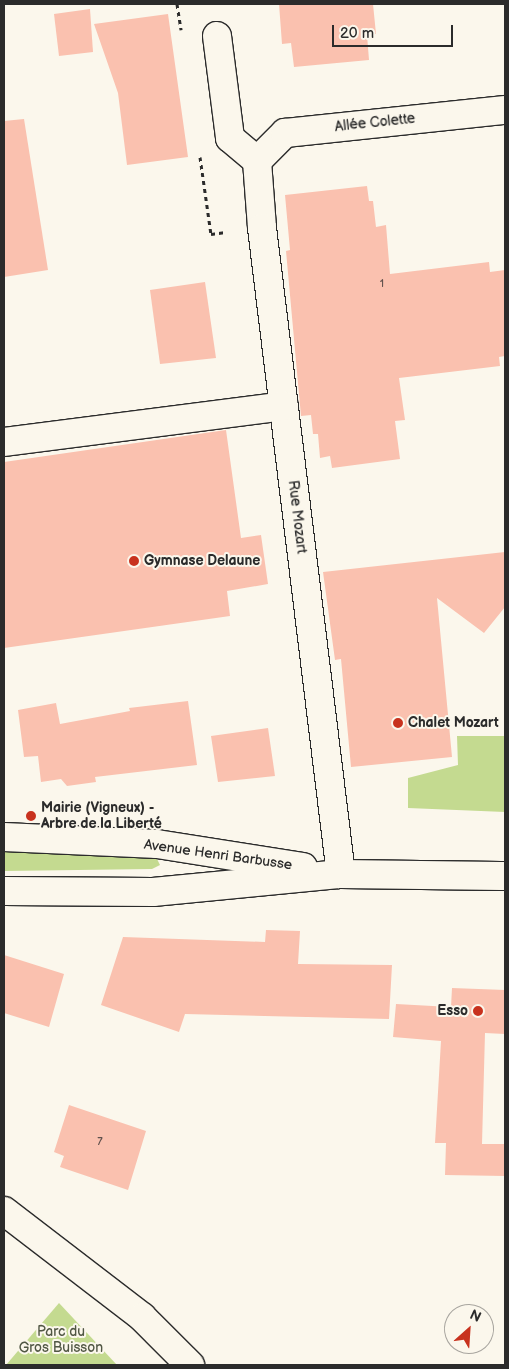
<!DOCTYPE html>
<html>
<head>
<meta charset="utf-8">
<style>
  body { margin:0 }
  #map { position:relative; width:509px; height:1369px; overflow:hidden; background:#fbf7ec; font-family:"Balsamiq Sans",sans-serif }
  div>[style] { position:absolute }
  .green>* { inset:0; background:#c4da90 }
  .building>* { inset:0; background:#fac1af }
  .path>* { height:3px; margin-top:-1.5px; transform-origin:0; background:repeating-linear-gradient(90deg,#2b2b2b 0 4px,transparent 0 8px) }
  .roads { filter:drop-shadow(1px 0 #2b2b2b) drop-shadow(-1px 0 #2b2b2b) drop-shadow(0 1px #2b2b2b) drop-shadow(0 -1px #2b2b2b) }
  .minor>* { height:28px; margin:-14px; padding:0 14px; transform-origin:14px; border-radius:14px; background:#fbf7ec }
  .major>* { height:28px; margin:-14px; padding:0 14px; transform-origin:14px; border-radius:14px; background:#fbf7ec }
  .dots>* { width:14px; height:14px; translate:-50% -50%; box-sizing:border-box; border:2px solid #fbf7ec; border-radius:50% }
  span { translate:-50% -50%; white-space:nowrap; text-align:center; line-height:1.15; -webkit-text-stroke:4px #fbf7ec; paint-order:stroke }
  .number-label { font-size:11px; color:#5f504c }
  .number-label span { -webkit-text-stroke-width:0 }
  .street-label { font-size:14px; color:#2b2b2b }
  .poi-label { font-size:14px; color:#2b2b2b; font-weight:700 }
  .left { translate:0 -50%; text-align:left }
  .right { translate:-100% -50%; text-align:right }
  .park-label { font-size:14px; color:#515744 }
  .frame { position:absolute; inset:0; border:5px solid #2b2b2b; pointer-events:none }
  .north { position:absolute; left:444px; top:1304px; width:50px; height:50px; box-sizing:border-box; background:#fbf7ec; border:1px solid #a8a59f; border-radius:50%; rotate:26deg; font-size:14px; font-weight:700; line-height:20px; text-align:center; color:#2b2b2b }
  .north::after { content:''; display:block; margin:auto; width:18px; height:22px; background:#c8321e; clip-path:polygon(50% 0,100% 100%,50% 72%,0 100%) }
  .scale { position:absolute; left:332px; top:25px; width:121px; height:22px; box-sizing:border-box; border:2px solid #2b2b2b; border-top:0; padding-left:6px; font-size:15px; line-height:18px; white-space:nowrap; color:#2b2b2b; -webkit-text-stroke:4px #fbf7ec; paint-order:stroke }
</style>
</head>
<body>
<div id="map">
  <div class="green">
    <i style="clip-path:polygon(457px 736px,505px 736px,505px 812px,408px 808px,408px 778px,458px 765px)"></i>
    <i style="clip-path:polygon(4px 845px,156px 857px,160px 865px,152px 869px,4px 871px)"></i>
    <i style="clip-path:polygon(59px 1303px,117px 1365px,6px 1365px)"></i>
  </div>
  <div class="building">
    <i style="clip-path:polygon(279px 4px,373px 4px,376px 34px,367px 35px,369px 60px,294px 67px,291px 43px,282px 44px)"></i>
    <i style="clip-path:polygon(90px 9px,93px 52px,59px 56px,54px 14px)"></i>
    <i style="clip-path:polygon(168px 14px,188px 157px,127px 165px,118px 93px,94px 24px)"></i>
    <i style="clip-path:polygon(24px 119px,48px 270px,4px 277px,4px 121px)"></i>
    <i style="clip-path:polygon(367px 186px,369px 201px,373px 201px,376px 227px,386px 225px,390px 274px,489px 262px,490px 272px,505px 270px,505px 356px,499px 357px,500px 366px,399px 378px,405px 420px,395px 421px,400px 459px,332px 468px,330px 456px,320px 458px,318px 434px,313px 434px,311px 415px,301px 416px,286px 251px,290px 250px,285px 195px)"></i>
    <i style="clip-path:polygon(205px 282px,216px 358px,160px 364px,150px 290px)"></i>
    <i style="clip-path:polygon(226px 430px,241px 538px,261px 535px,268px 584px,227px 591px,230px 616px,4px 648px,4px 462px)"></i>
    <i style="clip-path:polygon(505px 552px,505px 607px,484px 633px,437px 598px,452px 757px,351px 767px,341px 659px,335px 660px,323px 572px)"></i>
    <i style="clip-path:polygon(188px 701px,197px 765px,95px 777px,96px 782px,67px 786px,61px 779px,41px 782px,38px 756px,24px 757px,18px 710px,56px 703px,60px 724px,130px 711px,129px 708px)"></i>
    <i style="clip-path:polygon(268px 728px,275px 776px,218px 782px,211px 736px)"></i>
    <i style="clip-path:polygon(266px 930px,300px 931px,298px 964px,392px 965px,389px 1019px,185px 1014px,179px 1032px,101px 1005px,123px 937px,265px 942px)"></i>
    <i style="clip-path:polygon(4px 955px,64px 974px,49px 1027px,4px 1013px)"></i>
    <i style="clip-path:polygon(452px 988px,505px 990px,505px 1034px,485px 1033px,482px 1144px,505px 1144px,505px 1176px,445px 1175px,446px 1143px,435px 1143px,441px 1041px,393px 1037px,396px 1004px,451px 1007px)"></i>
    <i style="clip-path:polygon(69px 1105px,146px 1131px,128px 1190px,60px 1167px,64px 1156px,54px 1152px)"></i>
  </div>
  <div class="path">
    <i style="left:177px;top:4px;width:26px;rotate:81deg"></i>
    <i style="left:200px;top:157px;width:78px;rotate:81.9deg"></i>
    <i style="left:211px;top:234px;width:15px;rotate:-8deg"></i>
  </div>
  <div class="roads">
    <div class="minor">
      <i style="left:217px;top:36px;width:103px;rotate:82.7deg"></i>
      <i style="left:230px;top:138px;width:35px;rotate:40deg"></i>
      <i style="left:257px;top:161px;width:67px;rotate:85.7deg"></i>
      <i style="left:262px;top:228px;width:651px;rotate:83.03deg"></i>
      <i style="left:257px;top:161px;width:40px;rotate:-45deg"></i>
      <i style="left:285px;top:133px;width:221px;rotate:-6deg"></i>
      <i style="left:4px;top:442px;width:282px;rotate:-7.3deg"></i>
      <i style="left:4px;top:1211px;width:174px;rotate:37.5deg"></i>
      <i style="left:142px;top:1317px;width:68px;rotate:45deg"></i>
    </div>
    <div class="major">
      <i style="left:4px;top:837px;width:153px;rotate:2.6deg"></i>
      <i style="left:157px;top:844px;width:148px;rotate:9deg"></i>
      <i style="left:4px;top:891px;width:149px;rotate:0.4deg"></i>
      <i style="left:153px;top:892px;width:189px;rotate:-5.5deg"></i>
      <i style="left:341px;top:874px;width:164px;rotate:0.7deg"></i>
    </div>
  </div>
  <div class="dots">
    <i style="left:134px;top:561px;background:#c8321e"></i>
    <i style="left:398px;top:723px;background:#c8321e"></i>
    <i style="left:31px;top:816px;background:#c8321e"></i>
    <i style="left:478px;top:1011px;background:#c8321e"></i>
  </div>
  <div class="number-label">
    <span style="left:382px;top:284px">1</span>
    <span style="left:100px;top:1142px">7</span>
  </div>
  <div class="street-label">
    <span style="left:375px;top:123px;rotate:-6deg">Allée Colette</span>
    <span style="left:297px;top:517px;rotate:83deg">Rue Mozart</span>
    <span style="left:218px;top:855px;rotate:8deg">Avenue Henri Barbusse</span>
  </div>
  <div class="poi-label">
    <span class="left" style="left:144px;top:561px">Gymnase Delaune</span>
    <span class="left" style="left:408px;top:723px">Chalet Mozart</span>
    <span class="left" style="left:41px;top:816px">Mairie (Vigneux) -<br>Arbre de la Liberté</span>
    <span class="right" style="left:468px;top:1011px">Esso</span>
  </div>
  <div class="park-label">
    <span style="left:61px;top:1340px">Parc du<br>Gros Buisson</span>
  </div>
  <div class="frame"></div>
  <div class="north">N</div>
  <div class="scale">20 m</div>
</div>
</body>
</html>
